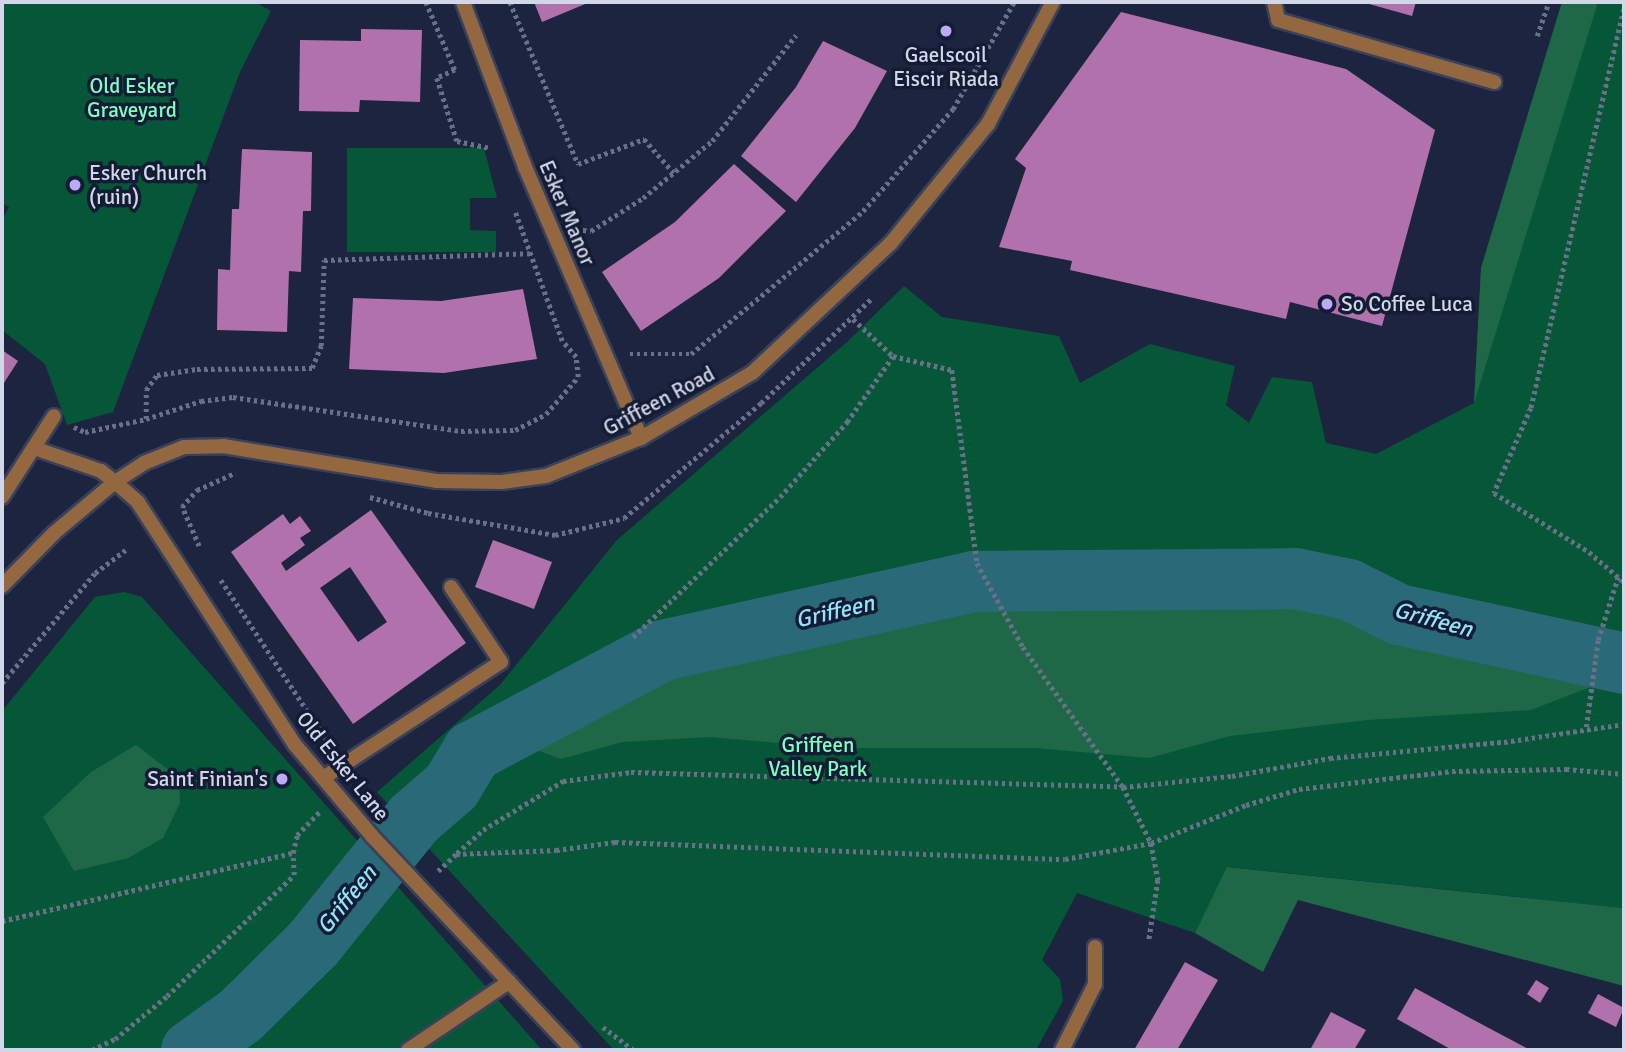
<!DOCTYPE html>
<html>
<head>
<meta charset="utf-8">
<style>
  body { margin:0 }
  #map { position:relative; width:1626px; height:1052px; overflow:hidden; background:#1d243f; font-family:Signika,sans-serif }
  div>[style] { position:absolute }
  .green>* { inset:0; background:#065738 }
  .forest>* { inset:0; background:#1e6847 }
  .river>* { height:61px; margin:-30.5px; padding:0 30.5px; transform-origin:30.5px; border-radius:30.5px; background:#296978 }
  .building>* { inset:0; background:#b071ad }
  .path>* { height:4.5px; margin-top:-2.25px; transform-origin:0; background:repeating-linear-gradient(90deg,#6a7087 0 3.5px,transparent 0 7px) }
  .roads { filter:drop-shadow(2px 0 #3a415a) drop-shadow(-2px 0 #3a415a) drop-shadow(0 2px #3a415a) drop-shadow(0 -2px #3a415a) }
  .service>* { height:14px; margin:-7px; padding:0 7px; transform-origin:7px; border-radius:7px; background:#936841 }
  .minor>* { height:14px; margin:-7px; padding:0 7px; transform-origin:7px; border-radius:7px; background:#936841 }
  .tertiary>* { height:14px; margin:-7px; padding:0 7px; transform-origin:7px; border-radius:7px; background:#936841 }
  .dots>* { width:19px; height:19px; translate:-50% -50%; box-sizing:border-box; border:4px solid #141b34; border-radius:50% }
  span { translate:-50% -50%; white-space:nowrap; text-align:center; line-height:1.15; -webkit-text-stroke:7px #141b34; paint-order:stroke }
  .poi-label { font-size:21px; color:#d1d7e8 }
  .left { translate:0 -50%; text-align:left }
  .right { translate:-100% -50%; text-align:right }
  .park-label { font-size:21px; color:#80fec0 }
  .street-label { font-size:21px; color:#d1d7e8 }
  .water-label { font-size:23px; color:#91e4f9; font-style:italic }
  .frame { position:absolute; inset:0; border:4px solid #d1d7e8; pointer-events:none }
</style>
</head>
<body>
<div id="map">
  <div class="green">
    <i style="clip-path:polygon(2px 2px,255px 2px,271px 11px,240px 72px,113px 412px,67px 425px,45px 364px,2px 330px,2px 220px,9px 207px,2px 203px)"></i>
    <i style="clip-path:polygon(1562px 2px,1624px 2px,1624px 908px,1228px 867px,1195px 933px,1077px 893px,1042px 960px,1060px 979px,1063px 1001px,1036px 1050px,614px 1050px,377px 792px,500px 685px,617px 540px,847px 342px,904px 286px,942px 317px,1059px 336px,1080px 383px,1150px 344px,1235px 366px,1226px 405px,1249px 423px,1272px 377px,1312px 382px,1326px 443px,1376px 454px,1474px 403px,1481px 268px)"></i>
    <i style="clip-path:polygon(347px 148px,484px 148px,497px 198px,470px 198px,470px 230px,496px 231px,496px 252px,347px 252px)"></i>
    <i style="clip-path:polygon(124px 592px,142px 597px,542px 1050px,2px 1050px,2px 711px,95px 597px)"></i>
  </div>
  <div class="forest">
    <i style="clip-path:polygon(1562px 2px,1598px 2px,1474px 403px,1481px 268px)"></i>
    <i style="clip-path:polygon(1294px 578px,1348px 589px,1398px 614px,1624px 663px,1624px 674px,1531px 710px,1368px 720px,1230px 736px,1149px 758px,1035px 748px,835px 748px,710px 737px,622px 742px,561px 759px,499px 736px,662px 650px,972px 581px)"></i>
    <i style="clip-path:polygon(136px 745px,179px 778px,180px 803px,163px 838px,128px 858px,74px 871px,43px 817px,91px 772px)"></i>
    <i style="clip-path:polygon(1227px 867px,1624px 908px,1624px 986px,1298px 900px,1263px 972px,1195px 933px)"></i>
  </div>
  <div class="river">
    <i style="left:191px;top:1050px;width:60px;rotate:-35.5deg"></i>
    <i style="left:240px;top:1015px;width:103px;rotate:-44.6deg"></i>
    <i style="left:313px;top:943px;width:161px;rotate:-51.1deg"></i>
    <i style="left:414px;top:818px;width:49px;rotate:-40.9deg"></i>
    <i style="left:451px;top:786px;width:41px;rotate:-59deg"></i>
    <i style="left:472px;top:751px;width:215px;rotate:-28deg"></i>
    <i style="left:662px;top:650px;width:318px;rotate:-12.5deg"></i>
    <i style="left:972px;top:581px;width:322px;rotate:-0.5deg"></i>
    <i style="left:1294px;top:578px;width:55px;rotate:11.5deg"></i>
    <i style="left:1348px;top:589px;width:56px;rotate:26.6deg"></i>
    <i style="left:1398px;top:614px;width:231px;rotate:12.2deg"></i>
  </div>
  <div class="building">
    <i style="clip-path:polygon(534px 2px,590px 2px,542px 22px)"></i>
    <i style="clip-path:polygon(1362px 2px,1416px 2px,1412px 16px)"></i>
    <i style="clip-path:polygon(1121px 12px,1346px 69px,1435px 130px,1382px 326px,1290px 302px,1286px 319px,1070px 270px,1072px 261px,999px 247px,1026px 168px,1015px 159px)"></i>
    <i style="clip-path:polygon(361px 29px,422px 30px,420px 102px,360px 100px,359px 112px,299px 111px,300px 40px,361px 41px)"></i>
    <i style="clip-path:polygon(823px 41px,887px 71px,855px 128px,796px 202px,741px 156px,796px 87px)"></i>
    <i style="clip-path:polygon(242px 149px,312px 152px,311px 211px,303px 211px,301px 272px,289px 271px,287px 332px,217px 330px,218px 269px,230px 270px,232px 209px,239px 209px)"></i>
    <i style="clip-path:polygon(734px 164px,786px 211px,719px 278px,641px 331px,602px 272px,675px 222px)"></i>
    <i style="clip-path:polygon(523px 289px,537px 359px,444px 373px,349px 369px,353px 298px,441px 301px)"></i>
    <i style="clip-path:polygon(2px 350px,18px 361px,2px 386px)"></i>
    <i style="clip-path:polygon(evenodd,371px 510px,466px 643px,353px 724px,231px 552px,283px 514px,290px 524px,300px 516px,311px 531px,300px 538px,305px 545px,281px 563px,286px 571px,371px 510px,350px 567px,387px 622px,358px 642px,320px 588px,350px 567px)"></i>
    <i style="clip-path:polygon(493px 540px,552px 562px,534px 609px,475px 587px)"></i>
    <i style="clip-path:polygon(1185px 962px,1218px 980px,1177px 1050px,1134px 1050px)"></i>
    <i style="clip-path:polygon(1536px 980px,1549px 988px,1540px 1003px,1527px 994px)"></i>
    <i style="clip-path:polygon(1415px 988px,1470px 1018px,1530px 1050px,1452px 1050px,1397px 1019px)"></i>
    <i style="clip-path:polygon(1598px 994px,1624px 1008px,1616px 1027px,1588px 1013px)"></i>
    <i style="clip-path:polygon(1331px 1012px,1366px 1030px,1354px 1050px,1310px 1050px)"></i>
  </div>
  <div class="path">
    <i style="left:426px;top:2px;width:74px;rotate:66.9deg"></i>
    <i style="left:455px;top:70px;width:20px;rotate:156deg"></i>
    <i style="left:437px;top:78px;width:66px;rotate:72.4deg"></i>
    <i style="left:457px;top:141px;width:34px;rotate:12deg"></i>
    <i style="left:510px;top:2px;width:176px;rotate:67.2deg"></i>
    <i style="left:578px;top:164px;width:71px;rotate:-20.7deg"></i>
    <i style="left:644px;top:139px;width:45px;rotate:48.6deg"></i>
    <i style="left:1624px;top:9px;width:410px;rotate:103.1deg"></i>
    <i style="left:1531px;top:408px;width:93px;rotate:113.5deg"></i>
    <i style="left:1494px;top:493px;width:112px;rotate:31.8deg"></i>
    <i style="left:1589px;top:552px;width:46px;rotate:40.6deg"></i>
    <i style="left:1537px;top:36px;width:36px;rotate:-71deg"></i>
    <i style="left:576px;top:229px;width:15px;rotate:8deg"></i>
    <i style="left:591px;top:231px;width:62px;rotate:-32.4deg"></i>
    <i style="left:643px;top:198px;width:89px;rotate:-39.6deg"></i>
    <i style="left:712px;top:141px;width:135px;rotate:-51.6deg"></i>
    <i style="left:853px;top:319px;width:54px;rotate:42.8deg"></i>
    <i style="left:893px;top:356px;width:61px;rotate:13.3deg"></i>
    <i style="left:952px;top:370px;width:195px;rotate:82.6deg"></i>
    <i style="left:977px;top:563px;width:96px;rotate:61.3deg"></i>
    <i style="left:1023px;top:647px;width:172px;rotate:54.5deg"></i>
    <i style="left:1123px;top:787px;width:63px;rotate:63.4deg"></i>
    <i style="left:1151px;top:843px;width:38px;rotate:79deg"></i>
    <i style="left:1158px;top:880px;width:61px;rotate:98.5deg"></i>
    <i style="left:630px;top:354px;width:61px"></i>
    <i style="left:691px;top:354px;width:224px;rotate:-39.7deg"></i>
    <i style="left:863px;top:211px;width:136px;rotate:-48.6deg"></i>
    <i style="left:953px;top:109px;width:123px;rotate:-60.3deg"></i>
    <i style="left:146px;top:419px;width:29px;rotate:-90deg"></i>
    <i style="left:146px;top:390px;width:19px;rotate:-54deg"></i>
    <i style="left:157px;top:375px;width:40px;rotate:-8.5deg"></i>
    <i style="left:197px;top:369px;width:115px;rotate:-0.5deg"></i>
    <i style="left:312px;top:368px;width:24px;rotate:-68deg"></i>
    <i style="left:321px;top:346px;width:86px;rotate:-88deg"></i>
    <i style="left:324px;top:260px;width:206px;rotate:-1.9deg"></i>
    <i style="left:74px;top:427px;width:12px;rotate:24deg"></i>
    <i style="left:85px;top:432px;width:62px;rotate:-12deg"></i>
    <i style="left:146px;top:419px;width:58px;rotate:-18.1deg"></i>
    <i style="left:201px;top:401px;width:32px;rotate:-7deg"></i>
    <i style="left:233px;top:397px;width:231px;rotate:8.5deg"></i>
    <i style="left:461px;top:431px;width:54px;rotate:-1.1deg"></i>
    <i style="left:515px;top:430px;width:35px;rotate:-27deg"></i>
    <i style="left:546px;top:414px;width:49px;rotate:-49.1deg"></i>
    <i style="left:578px;top:377px;width:20px;rotate:-96deg"></i>
    <i style="left:576px;top:357px;width:21px;rotate:-131deg"></i>
    <i style="left:562px;top:341px;width:137px;rotate:-110deg"></i>
    <i style="left:370px;top:497px;width:60px;rotate:15.4deg"></i>
    <i style="left:428px;top:513px;width:129px;rotate:9.8deg"></i>
    <i style="left:555px;top:535px;width:71px;rotate:-13.8deg"></i>
    <i style="left:624px;top:518px;width:179px;rotate:-40deg"></i>
    <i style="left:761px;top:403px;width:154px;rotate:-43.4deg"></i>
    <i style="left:199px;top:546px;width:43px;rotate:-113.6deg"></i>
    <i style="left:182px;top:507px;width:23px;rotate:-49deg"></i>
    <i style="left:197px;top:490px;width:42px;rotate:-24.1deg"></i>
    <i style="left:221px;top:580px;width:198px;rotate:56.6deg"></i>
    <i style="left:633px;top:637px;width:203px;rotate:-43.6deg"></i>
    <i style="left:780px;top:497px;width:101px;rotate:-48.2deg"></i>
    <i style="left:847px;top:422px;width:80px;rotate:-55.1deg"></i>
    <i style="left:2px;top:683px;width:144px;rotate:-49.8deg"></i>
    <i style="left:95px;top:573px;width:38px;rotate:-37deg"></i>
    <i style="left:1586px;top:727px;width:88px;rotate:-82.1deg"></i>
    <i style="left:1598px;top:640px;width:66px;rotate:-72.4deg"></i>
    <i style="left:457px;top:853px;width:35px;rotate:-41deg"></i>
    <i style="left:483px;top:830px;width:94px;rotate:-31.5deg"></i>
    <i style="left:563px;top:781px;width:69px;rotate:-7.5deg"></i>
    <i style="left:631px;top:772px;width:492px;rotate:1.7deg"></i>
    <i style="left:1123px;top:787px;width:110px;rotate:-5.8deg"></i>
    <i style="left:1232px;top:776px;width:100px;rotate:-10.4deg"></i>
    <i style="left:1330px;top:758px;width:175px;rotate:-5.3deg"></i>
    <i style="left:1504px;top:742px;width:121px;rotate:-8.5deg"></i>
    <i style="left:438px;top:871px;width:25px;rotate:-43deg"></i>
    <i style="left:456px;top:854px;width:100px;rotate:-2.3deg"></i>
    <i style="left:556px;top:850px;width:60px;rotate:-7.7deg"></i>
    <i style="left:615px;top:842px;width:450px;rotate:2.2deg"></i>
    <i style="left:1065px;top:859px;width:87px;rotate:-10.5deg"></i>
    <i style="left:1151px;top:843px;width:102px;rotate:-21.8deg"></i>
    <i style="left:1246px;top:805px;width:55px;rotate:-16.8deg"></i>
    <i style="left:1299px;top:789px;width:154px;rotate:-6.7deg"></i>
    <i style="left:1452px;top:771px;width:114px;rotate:-1deg"></i>
    <i style="left:1566px;top:769px;width:58px;rotate:4.9deg"></i>
    <i style="left:2px;top:921px;width:299px;rotate:-13.2deg"></i>
    <i style="left:293px;top:853px;width:18px;rotate:-77deg"></i>
    <i style="left:297px;top:835px;width:35px;rotate:-46deg"></i>
    <i style="left:603px;top:1027px;width:38px;rotate:37deg"></i>
    <i style="left:92px;top:1050px;width:25px;rotate:-26deg"></i>
    <i style="left:115px;top:1039px;width:67px;rotate:-39.6deg"></i>
    <i style="left:167px;top:996px;width:175px;rotate:-43.6deg"></i>
    <i style="left:294px;top:875px;width:22px;rotate:-93deg"></i>
  </div>
  <div class="roads">
    <div class="service">
      <i style="left:1274px;top:2px;width:18px;rotate:77deg"></i>
      <i style="left:1278px;top:20px;width:225px;rotate:16deg"></i>
      <i style="left:323px;top:778px;width:212px;rotate:-33.1deg"></i>
      <i style="left:501px;top:662px;width:90px;rotate:-123.7deg"></i>
      <i style="left:408px;top:1050px;width:122px;rotate:-34deg"></i>
    </div>
    <div class="minor">
      <i style="left:463px;top:2px;width:176px;rotate:69.4deg"></i>
      <i style="left:525px;top:167px;width:295px;rotate:66.8deg"></i>
      <i style="left:2px;top:497px;width:96px;rotate:-57.3deg"></i>
      <i style="left:2px;top:586px;width:74px;rotate:-45.5deg"></i>
      <i style="left:54px;top:533px;width:80px;rotate:-39.9deg"></i>
      <i style="left:115px;top:482px;width:18px;rotate:-142deg"></i>
      <i style="left:101px;top:471px;width:71px;rotate:-161.1deg"></i>
      <i style="left:1062px;top:1050px;width:74px;rotate:-63.4deg"></i>
      <i style="left:1095px;top:984px;width:37px;rotate:-90deg"></i>
    </div>
    <div class="tertiary">
      <i style="left:573px;top:1050px;width:294px;rotate:-133.2deg"></i>
      <i style="left:372px;top:836px;width:119px;rotate:-130.2deg"></i>
      <i style="left:295px;top:745px;width:289px;rotate:-122.9deg"></i>
      <i style="left:138px;top:502px;width:30px;rotate:-139deg"></i>
      <i style="left:115px;top:482px;width:35px;rotate:-33deg"></i>
      <i style="left:144px;top:463px;width:43px;rotate:-21.8deg"></i>
      <i style="left:184px;top:447px;width:39px;rotate:-1deg"></i>
      <i style="left:223px;top:446px;width:216px;rotate:9.3deg"></i>
      <i style="left:436px;top:481px;width:66px;rotate:0.9deg"></i>
      <i style="left:502px;top:482px;width:44px;rotate:-7.8deg"></i>
      <i style="left:546px;top:476px;width:102px;rotate:-21.8deg"></i>
      <i style="left:641px;top:438px;width:129px;rotate:-30.4deg"></i>
      <i style="left:752px;top:373px;width:190px;rotate:-43.1deg"></i>
      <i style="left:891px;top:243px;width:154px;rotate:-50.8deg"></i>
      <i style="left:988px;top:124px;width:138px;rotate:-62deg"></i>
    </div>
  </div>
  <div class="dots">
    <i style="left:946px;top:31px;background:#bbaaf6"></i>
    <i style="left:75px;top:185px;background:#bbaaf6"></i>
    <i style="left:1327px;top:304px;background:#bbaaf6"></i>
    <i style="left:282px;top:779px;background:#bbaaf6"></i>
  </div>
  <div class="poi-label">
    <span style="left:946px;top:67px">Gaelscoil<br>Eiscir Riada</span>
    <span class="left" style="left:89px;top:185px">Esker Church<br>(ruin)</span>
    <span class="left" style="left:1341px;top:304px">So Coffee Luca</span>
    <span class="right" style="left:268px;top:779px">Saint Finian's</span>
  </div>
  <div class="park-label">
    <span style="left:132px;top:98px">Old Esker<br>Graveyard</span>
    <span style="left:818px;top:757px">Griffeen<br>Valley Park</span>
  </div>
  <div class="street-label">
    <span style="left:567px;top:213px;rotate:67deg">Esker Manor</span>
    <span style="left:659px;top:401px;rotate:-28deg">Griffeen Road</span>
    <span style="left:343px;top:766px;rotate:51deg">Old Esker Lane</span>
  </div>
  <div class="water-label">
    <span style="left:835px;top:612px;rotate:-13deg">Griffeen</span>
    <span style="left:1433px;top:620px;rotate:15deg">Griffeen</span>
    <span style="left:347px;top:900px;rotate:-51deg">Griffeen</span>
  </div>
  <div class="frame"></div>
</div>
</body>
</html>
